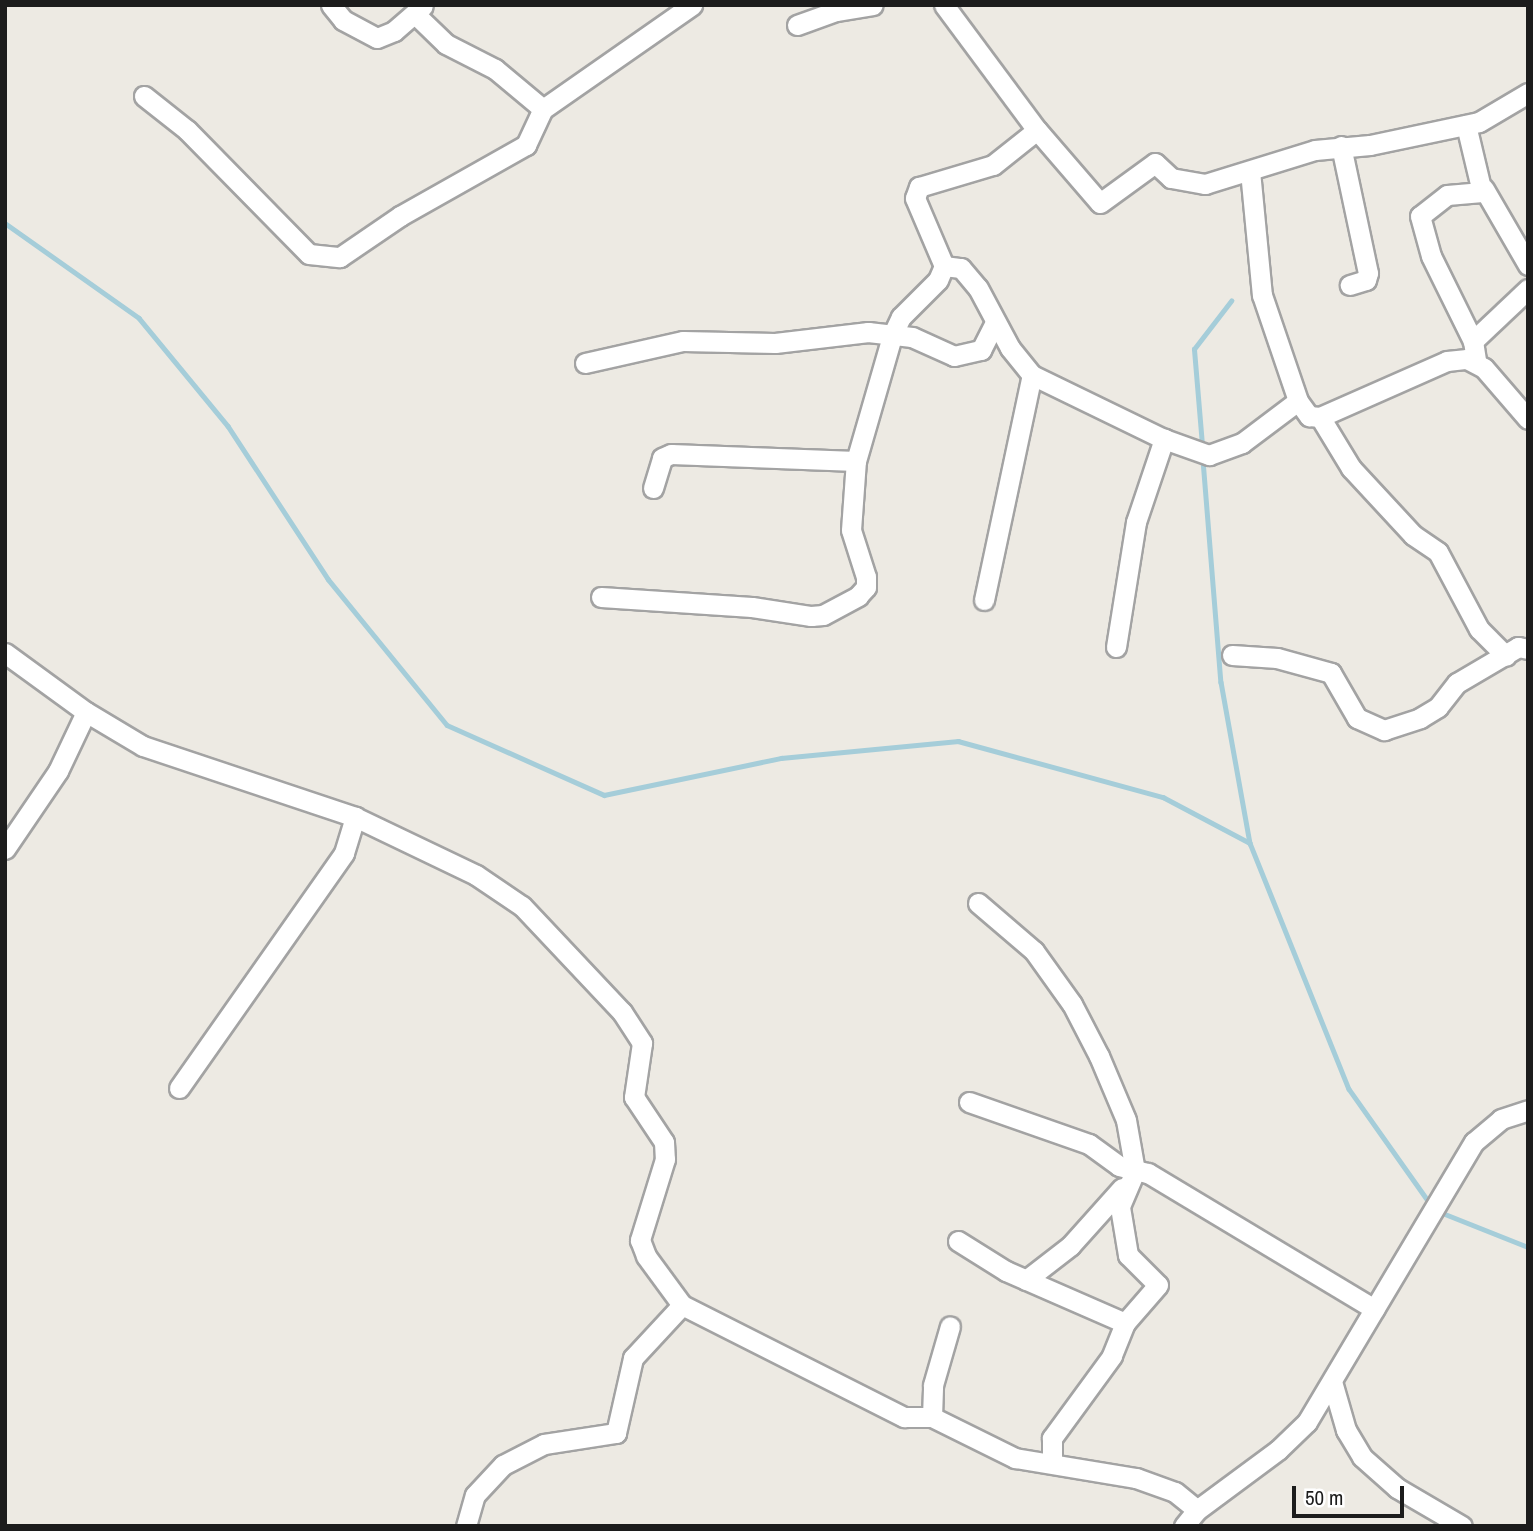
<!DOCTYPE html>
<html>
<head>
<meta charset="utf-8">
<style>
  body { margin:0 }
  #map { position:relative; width:1533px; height:1531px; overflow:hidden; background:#edeae3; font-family:"Archivo Narrow",sans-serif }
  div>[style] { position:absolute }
  .stream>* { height:4.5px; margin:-2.25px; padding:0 2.25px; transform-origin:2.25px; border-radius:2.25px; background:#a5cdd9 }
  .roads { filter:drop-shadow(2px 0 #a3a3a3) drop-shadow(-2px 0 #a3a3a3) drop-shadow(0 2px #a3a3a3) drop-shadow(0 -2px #a3a3a3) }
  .minor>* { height:19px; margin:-9.5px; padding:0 9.5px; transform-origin:9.5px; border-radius:9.5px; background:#fff }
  span { translate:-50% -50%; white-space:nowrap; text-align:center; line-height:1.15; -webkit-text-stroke:5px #fff; paint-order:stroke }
  .frame { position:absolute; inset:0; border:7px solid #1c1c1c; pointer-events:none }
  .scale { position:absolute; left:1292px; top:1486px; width:112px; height:32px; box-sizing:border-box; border:4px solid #1c1c1c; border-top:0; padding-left:9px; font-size:21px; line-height:24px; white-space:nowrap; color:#1c1c1c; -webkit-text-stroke:5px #fff; paint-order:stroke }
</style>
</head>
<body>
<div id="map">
  <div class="stream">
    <i style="left:5px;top:223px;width:164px;rotate:35.3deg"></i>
    <i style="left:139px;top:318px;width:140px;rotate:50.5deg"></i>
    <i style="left:228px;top:426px;width:183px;rotate:56.8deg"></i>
    <i style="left:328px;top:579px;width:188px;rotate:50.8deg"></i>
    <i style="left:447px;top:725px;width:172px;rotate:24deg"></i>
    <i style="left:604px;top:795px;width:181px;rotate:-11.8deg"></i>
    <i style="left:781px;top:758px;width:178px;rotate:-5.5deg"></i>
    <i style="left:958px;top:741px;width:213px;rotate:15.3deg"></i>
    <i style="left:1163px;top:797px;width:98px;rotate:27.9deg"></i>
    <i style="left:1250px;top:843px;width:265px;rotate:68.1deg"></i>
    <i style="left:1349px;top:1089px;width:142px;rotate:54.7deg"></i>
    <i style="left:1202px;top:445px;width:96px;rotate:-94.8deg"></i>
    <i style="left:1194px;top:349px;width:61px;rotate:-52.4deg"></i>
    <i style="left:1203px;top:460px;width:223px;rotate:85.4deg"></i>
    <i style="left:1221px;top:682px;width:164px;rotate:79.8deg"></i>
    <i style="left:1440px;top:1212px;width:95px;rotate:21.7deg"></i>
  </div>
  <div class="roads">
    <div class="minor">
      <i style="left:331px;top:5px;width:19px;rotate:51deg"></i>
      <i style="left:343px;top:20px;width:38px;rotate:28deg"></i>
      <i style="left:377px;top:38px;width:18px;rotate:-22deg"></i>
      <i style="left:394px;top:31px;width:38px;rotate:-41deg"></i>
      <i style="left:944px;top:5px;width:156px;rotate:53.4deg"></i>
      <i style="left:1037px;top:130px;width:96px;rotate:49.2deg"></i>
      <i style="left:1100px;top:203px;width:68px;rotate:-36deg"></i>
      <i style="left:1155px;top:163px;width:22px;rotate:43deg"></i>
      <i style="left:1171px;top:178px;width:35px;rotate:10deg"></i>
      <i style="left:1205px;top:184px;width:115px;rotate:-17.2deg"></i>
      <i style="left:1315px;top:150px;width:55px;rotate:-5.2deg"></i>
      <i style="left:1370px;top:145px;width:111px;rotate:-11.9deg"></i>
      <i style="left:1479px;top:122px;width:57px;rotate:-30.6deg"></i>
      <i style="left:415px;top:14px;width:43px;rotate:44.1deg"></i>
      <i style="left:446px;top:44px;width:55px;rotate:27deg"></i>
      <i style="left:495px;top:69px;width:62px;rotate:39.8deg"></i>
      <i style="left:543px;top:109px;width:182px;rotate:-34.9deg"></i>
      <i style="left:797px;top:25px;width:41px;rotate:-19.7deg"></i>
      <i style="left:836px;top:11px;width:37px;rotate:-9deg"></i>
      <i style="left:144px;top:96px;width:55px;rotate:38.3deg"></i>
      <i style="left:187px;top:130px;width:174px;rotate:45.5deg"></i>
      <i style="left:309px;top:254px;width:31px;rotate:6deg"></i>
      <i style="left:340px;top:257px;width:73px;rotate:-34.3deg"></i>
      <i style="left:400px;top:216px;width:145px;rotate:-29.4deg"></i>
      <i style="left:526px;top:145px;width:40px;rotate:-65deg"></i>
      <i style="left:1466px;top:125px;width:69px;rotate:76.6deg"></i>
      <i style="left:1482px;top:192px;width:35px;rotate:175deg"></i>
      <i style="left:1447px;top:195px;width:34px;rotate:142deg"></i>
      <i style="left:1420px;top:216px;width:41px;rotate:74.6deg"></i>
      <i style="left:1431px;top:256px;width:95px;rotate:63.7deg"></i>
      <i style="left:1473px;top:341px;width:20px;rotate:81deg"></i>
      <i style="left:1341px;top:146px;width:130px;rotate:78deg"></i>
      <i style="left:1368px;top:273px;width:7px;rotate:106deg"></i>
      <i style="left:1366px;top:280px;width:17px;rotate:163deg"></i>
      <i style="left:1250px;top:171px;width:125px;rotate:84.5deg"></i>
      <i style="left:1262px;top:295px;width:112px;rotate:71.2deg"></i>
      <i style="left:1298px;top:401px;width:19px;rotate:54deg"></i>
      <i style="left:1309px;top:416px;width:11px;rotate:5deg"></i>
      <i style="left:1320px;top:417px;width:139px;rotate:-23.8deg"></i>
      <i style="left:1447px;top:361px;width:20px;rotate:-6deg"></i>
      <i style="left:1467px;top:359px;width:19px;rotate:28deg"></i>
      <i style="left:1484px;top:368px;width:67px;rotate:49.2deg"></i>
      <i style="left:1484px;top:189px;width:88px;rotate:59.9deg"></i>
      <i style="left:944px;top:266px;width:17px;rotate:7deg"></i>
      <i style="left:961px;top:268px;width:26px;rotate:50deg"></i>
      <i style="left:978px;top:288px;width:68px;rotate:61.9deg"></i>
      <i style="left:1010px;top:348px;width:35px;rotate:51deg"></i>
      <i style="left:1032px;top:375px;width:147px;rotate:25.9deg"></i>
      <i style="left:1164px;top:439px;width:48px;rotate:19.6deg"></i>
      <i style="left:1209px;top:455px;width:35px;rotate:-20deg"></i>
      <i style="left:1242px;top:443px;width:70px;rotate:-36.9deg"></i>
      <i style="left:1473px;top:341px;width:76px;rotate:-43.4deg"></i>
      <i style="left:585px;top:363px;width:100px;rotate:-12.7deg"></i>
      <i style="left:683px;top:341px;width:92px;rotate:1.2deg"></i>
      <i style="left:775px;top:343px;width:94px;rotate:-6.7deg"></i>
      <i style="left:868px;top:332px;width:44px;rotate:6.5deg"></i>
      <i style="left:912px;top:337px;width:46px;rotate:24.3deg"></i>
      <i style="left:954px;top:356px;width:28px;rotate:-13deg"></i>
      <i style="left:981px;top:350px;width:31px;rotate:-63deg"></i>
      <i style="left:1320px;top:417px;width:60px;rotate:58.7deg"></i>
      <i style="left:1351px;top:468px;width:91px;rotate:47.2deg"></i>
      <i style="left:1413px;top:535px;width:30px;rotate:34deg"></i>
      <i style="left:1438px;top:552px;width:87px;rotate:62deg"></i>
      <i style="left:1479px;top:629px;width:38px;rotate:45deg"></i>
      <i style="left:653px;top:488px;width:31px;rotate:-73deg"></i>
      <i style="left:662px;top:458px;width:10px;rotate:-24deg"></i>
      <i style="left:671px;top:454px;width:185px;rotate:2.2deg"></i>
      <i style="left:601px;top:597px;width:151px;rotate:3.8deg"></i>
      <i style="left:752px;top:607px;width:60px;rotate:8.7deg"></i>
      <i style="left:811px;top:616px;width:12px;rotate:-5deg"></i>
      <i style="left:823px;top:615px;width:40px;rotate:-28deg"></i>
      <i style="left:858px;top:596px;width:12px;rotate:-48deg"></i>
      <i style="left:866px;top:587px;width:10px;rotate:-90deg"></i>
      <i style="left:866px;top:577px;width:49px;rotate:-107.7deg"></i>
      <i style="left:851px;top:530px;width:69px;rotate:-85.9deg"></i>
      <i style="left:856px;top:461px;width:130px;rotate:-73.9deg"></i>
      <i style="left:892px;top:336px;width:21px;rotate:-65deg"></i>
      <i style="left:901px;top:317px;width:52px;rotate:-45deg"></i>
      <i style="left:938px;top:280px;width:15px;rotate:-67deg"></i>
      <i style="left:944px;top:266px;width:74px;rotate:-113.1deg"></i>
      <i style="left:915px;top:198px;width:12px;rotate:-70deg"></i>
      <i style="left:919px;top:187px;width:77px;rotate:-16.6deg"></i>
      <i style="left:993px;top:165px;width:56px;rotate:-38.5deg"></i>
      <i style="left:984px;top:600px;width:230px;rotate:-78deg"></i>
      <i style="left:1116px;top:647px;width:127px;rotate:-80.9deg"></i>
      <i style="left:1136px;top:522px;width:88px;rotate:-71.4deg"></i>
      <i style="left:5px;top:653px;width:100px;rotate:36.1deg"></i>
      <i style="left:86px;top:712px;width:66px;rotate:30.8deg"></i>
      <i style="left:143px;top:746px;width:224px;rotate:18.5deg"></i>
      <i style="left:355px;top:817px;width:134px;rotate:25.6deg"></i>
      <i style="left:476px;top:875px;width:55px;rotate:34deg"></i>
      <i style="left:522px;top:906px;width:146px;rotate:46.7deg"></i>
      <i style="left:622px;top:1012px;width:37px;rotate:57deg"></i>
      <i style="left:642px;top:1043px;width:55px;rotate:98.4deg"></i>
      <i style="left:634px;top:1097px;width:54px;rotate:56.3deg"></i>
      <i style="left:664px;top:1142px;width:17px;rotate:87deg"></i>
      <i style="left:665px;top:1159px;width:85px;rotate:107.2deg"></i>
      <i style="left:640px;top:1240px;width:17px;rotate:69deg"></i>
      <i style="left:646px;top:1256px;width:61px;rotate:53.7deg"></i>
      <i style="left:682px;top:1305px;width:249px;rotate:26.8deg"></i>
      <i style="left:904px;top:1417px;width:28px"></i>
      <i style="left:932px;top:1417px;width:93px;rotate:26.3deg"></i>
      <i style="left:1015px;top:1458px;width:123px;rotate:9.4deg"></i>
      <i style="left:1136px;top:1478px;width:41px;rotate:19.7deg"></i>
      <i style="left:1175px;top:1492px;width:28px;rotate:39deg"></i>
      <i style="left:1232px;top:655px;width:45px;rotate:3.8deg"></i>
      <i style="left:1277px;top:658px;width:56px;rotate:15.5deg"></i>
      <i style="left:1331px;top:673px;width:52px;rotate:60deg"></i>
      <i style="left:1357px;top:718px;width:30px;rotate:24deg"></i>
      <i style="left:1384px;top:730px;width:38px;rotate:-18deg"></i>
      <i style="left:1420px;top:718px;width:21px;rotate:-31deg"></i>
      <i style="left:1438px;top:707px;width:31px;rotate:-52deg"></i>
      <i style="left:1457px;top:683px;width:71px;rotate:-30.5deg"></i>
      <i style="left:1518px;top:647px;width:10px;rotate:11deg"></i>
      <i style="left:5px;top:849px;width:94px;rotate:-55.8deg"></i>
      <i style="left:58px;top:771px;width:65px;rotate:-64.6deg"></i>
      <i style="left:978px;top:903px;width:74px;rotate:40.6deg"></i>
      <i style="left:1034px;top:951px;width:65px;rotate:54.4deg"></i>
      <i style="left:1072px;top:1004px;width:59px;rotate:62.6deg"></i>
      <i style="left:1099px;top:1056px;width:69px;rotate:67.1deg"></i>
      <i style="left:1126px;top:1120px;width:52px;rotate:80deg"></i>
      <i style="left:1135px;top:1171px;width:39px;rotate:113deg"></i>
      <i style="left:1120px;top:1207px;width:49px;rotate:80.5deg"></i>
      <i style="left:1128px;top:1255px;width:42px;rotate:45deg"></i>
      <i style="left:1158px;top:1285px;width:50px;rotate:131deg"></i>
      <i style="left:1125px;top:1323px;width:35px;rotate:112deg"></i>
      <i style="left:1112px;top:1356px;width:102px;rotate:126.2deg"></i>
      <i style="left:1052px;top:1438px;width:25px;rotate:90deg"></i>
      <i style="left:179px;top:1088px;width:287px;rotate:-54.9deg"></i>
      <i style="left:344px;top:853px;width:38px;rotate:-73deg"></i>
      <i style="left:969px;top:1102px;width:127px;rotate:19.3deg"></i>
      <i style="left:1089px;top:1144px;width:37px;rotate:36deg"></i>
      <i style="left:1119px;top:1166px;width:30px;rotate:14deg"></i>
      <i style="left:1148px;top:1173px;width:264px;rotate:31deg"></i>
      <i style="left:958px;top:1241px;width:57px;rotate:32deg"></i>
      <i style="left:1006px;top:1271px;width:130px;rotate:23.6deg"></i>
      <i style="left:1026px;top:1280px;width:56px;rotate:-37.7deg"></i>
      <i style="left:1070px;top:1246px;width:78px;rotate:-48.1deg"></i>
      <i style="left:1333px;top:1385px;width:47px;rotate:73.9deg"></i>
      <i style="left:1346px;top:1430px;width:31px;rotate:59deg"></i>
      <i style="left:1362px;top:1457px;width:47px;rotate:41.5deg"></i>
      <i style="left:1397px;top:1488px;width:75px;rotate:30.3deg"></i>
      <i style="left:932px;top:1417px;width:32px;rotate:-88deg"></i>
      <i style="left:933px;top:1385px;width:61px;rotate:-73.9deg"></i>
      <i style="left:466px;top:1526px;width:32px;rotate:-74deg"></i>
      <i style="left:475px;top:1495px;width:41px;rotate:-47deg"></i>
      <i style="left:503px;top:1465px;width:46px;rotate:-27.1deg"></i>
      <i style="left:544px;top:1444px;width:73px;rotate:-8.7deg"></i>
      <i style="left:616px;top:1433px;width:77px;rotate:-77.2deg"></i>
      <i style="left:633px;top:1358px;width:72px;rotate:-47.2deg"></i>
      <i style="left:1184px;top:1526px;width:21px;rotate:-51deg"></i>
      <i style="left:1197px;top:1510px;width:101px;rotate:-36.5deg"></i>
      <i style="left:1278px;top:1450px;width:40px;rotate:-44deg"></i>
      <i style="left:1307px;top:1422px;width:326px;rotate:-59.2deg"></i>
      <i style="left:1474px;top:1142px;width:35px;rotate:-40deg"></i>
      <i style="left:1501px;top:1119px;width:28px;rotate:-18deg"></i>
    </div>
  </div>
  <div class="frame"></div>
  <div class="scale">50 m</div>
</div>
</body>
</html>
